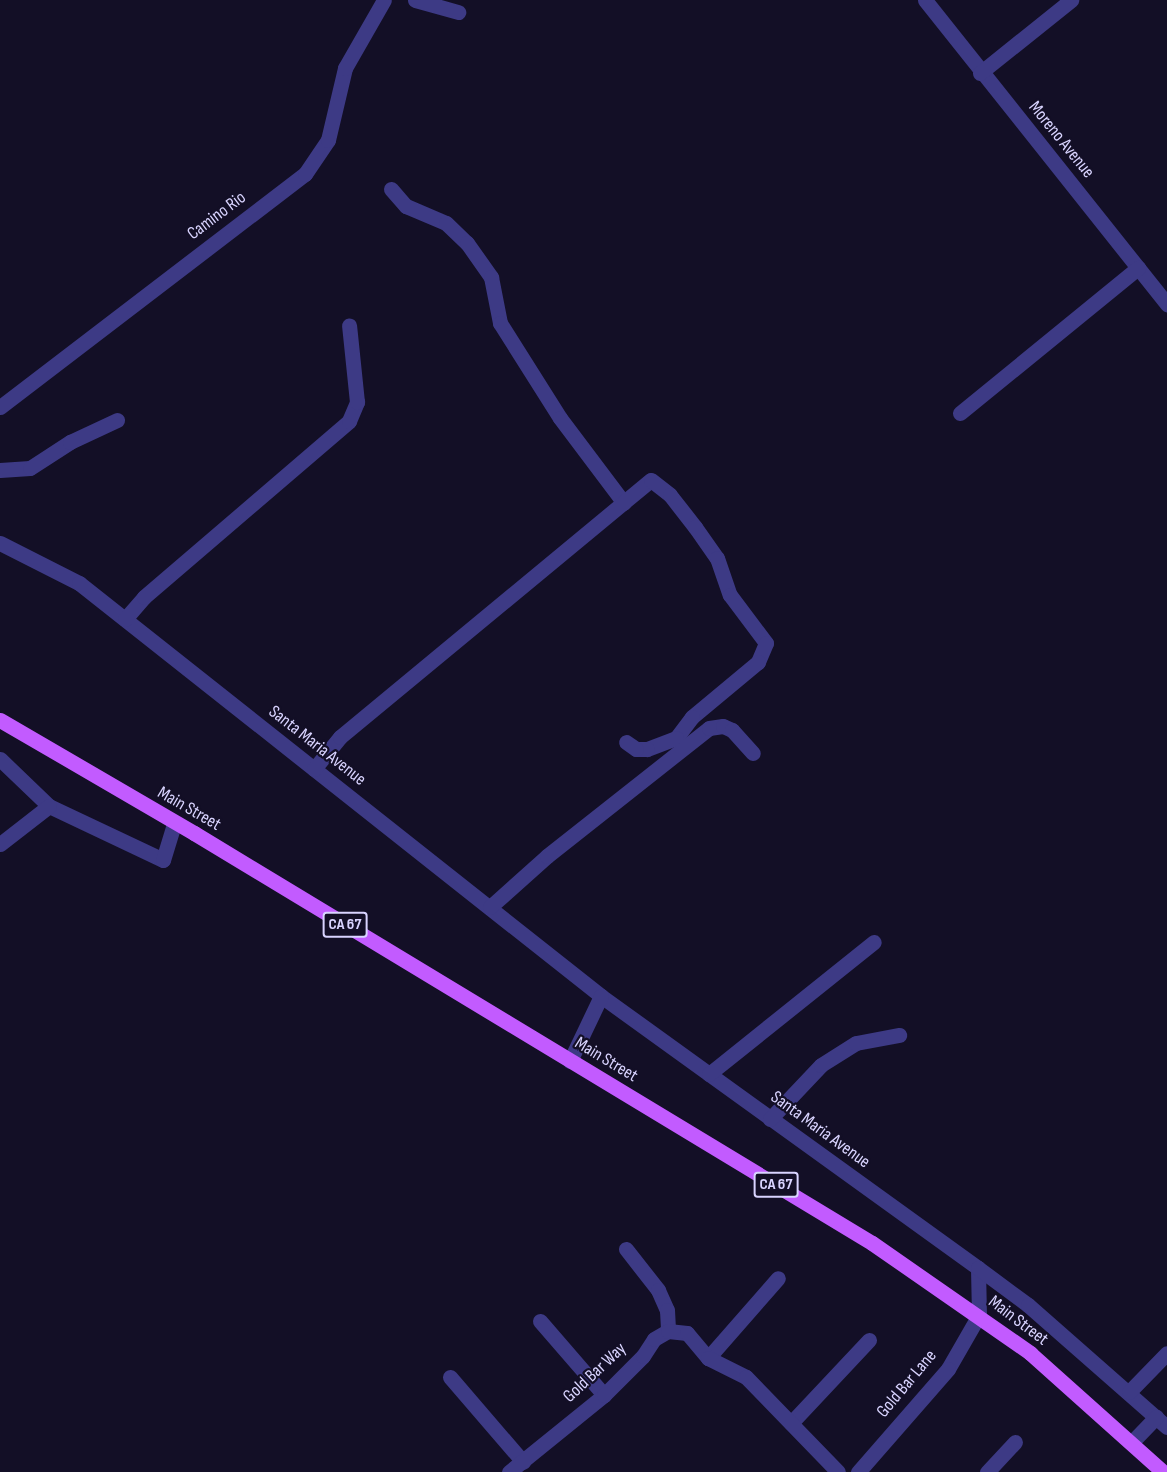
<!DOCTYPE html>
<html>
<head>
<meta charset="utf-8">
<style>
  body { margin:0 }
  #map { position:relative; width:1167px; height:1472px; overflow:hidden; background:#130f26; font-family:"Sofia Sans Condensed",sans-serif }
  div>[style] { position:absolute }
  .minor>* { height:15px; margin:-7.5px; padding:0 7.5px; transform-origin:7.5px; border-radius:7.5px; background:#3d3a85 }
  .major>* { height:15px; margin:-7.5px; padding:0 7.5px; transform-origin:7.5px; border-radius:7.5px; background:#c25bff }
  span { translate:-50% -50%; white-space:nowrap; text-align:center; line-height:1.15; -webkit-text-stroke:4.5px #130f26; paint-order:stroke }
  .shield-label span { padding:2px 4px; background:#130f26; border:2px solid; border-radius:4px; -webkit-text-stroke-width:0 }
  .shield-label { font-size:16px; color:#d9d4ff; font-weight:700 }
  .street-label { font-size:18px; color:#d9d4ff }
</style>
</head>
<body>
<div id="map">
  <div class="minor">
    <i style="left:415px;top:0;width:45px;rotate:15.6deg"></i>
    <i style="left:925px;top:0;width:389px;rotate:51.5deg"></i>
    <i style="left:980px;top:73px;width:117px;rotate:-38.7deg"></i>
    <i style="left:391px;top:189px;width:23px;rotate:49deg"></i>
    <i style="left:406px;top:206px;width:43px;rotate:23deg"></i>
    <i style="left:446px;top:223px;width:29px;rotate:44deg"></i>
    <i style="left:467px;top:243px;width:42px;rotate:54.8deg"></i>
    <i style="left:491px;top:277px;width:47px;rotate:78.9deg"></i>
    <i style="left:500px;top:323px;width:112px;rotate:57.7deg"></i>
    <i style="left:560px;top:418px;width:106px;rotate:53deg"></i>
    <i style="left:0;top:407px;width:384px;rotate:-37.4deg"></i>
    <i style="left:305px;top:174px;width:41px;rotate:-55.9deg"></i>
    <i style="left:328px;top:140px;width:74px;rotate:-76.7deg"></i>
    <i style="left:345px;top:68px;width:78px;rotate:-60.2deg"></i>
    <i style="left:960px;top:413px;width:230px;rotate:-39.2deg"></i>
    <i style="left:0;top:470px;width:30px;rotate:-4deg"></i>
    <i style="left:30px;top:468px;width:48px;rotate:-33deg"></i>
    <i style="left:70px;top:442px;width:52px;rotate:-25.1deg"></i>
    <i style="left:0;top:543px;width:89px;rotate:26.9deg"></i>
    <i style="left:79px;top:583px;width:666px;rotate:38.35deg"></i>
    <i style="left:601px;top:996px;width:465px;rotate:35.8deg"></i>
    <i style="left:978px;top:1268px;width:47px;rotate:88.8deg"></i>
    <i style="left:979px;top:1315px;width:62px;rotate:119.9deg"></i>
    <i style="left:948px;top:1369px;width:137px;rotate:131.1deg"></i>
    <i style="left:125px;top:619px;width:29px;rotate:-49deg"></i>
    <i style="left:144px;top:597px;width:270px;rotate:-40.6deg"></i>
    <i style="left:349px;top:421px;width:21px;rotate:-67deg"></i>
    <i style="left:357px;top:402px;width:77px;rotate:-95.9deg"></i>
    <i style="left:0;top:759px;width:68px;rotate:43.8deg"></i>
    <i style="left:49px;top:806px;width:126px;rotate:25.3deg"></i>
    <i style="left:163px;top:860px;width:39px;rotate:-73deg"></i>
    <i style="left:314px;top:769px;width:41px;rotate:-50.9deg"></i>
    <i style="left:340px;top:737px;width:403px;rotate:-39.6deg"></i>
    <i style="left:651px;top:480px;width:24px;rotate:38deg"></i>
    <i style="left:670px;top:495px;width:41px;rotate:52deg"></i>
    <i style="left:695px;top:527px;width:38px;rotate:55deg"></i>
    <i style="left:717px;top:558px;width:39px;rotate:71deg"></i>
    <i style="left:730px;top:595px;width:60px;rotate:53.1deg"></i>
    <i style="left:766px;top:643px;width:21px;rotate:113deg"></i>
    <i style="left:758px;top:662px;width:86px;rotate:140.2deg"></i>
    <i style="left:692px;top:717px;width:26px;rotate:127deg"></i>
    <i style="left:676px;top:738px;width:31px;rotate:159deg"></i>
    <i style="left:647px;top:749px;width:11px;rotate:180deg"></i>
    <i style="left:636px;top:749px;width:12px;rotate:-145deg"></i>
    <i style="left:0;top:844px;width:62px;rotate:-37.8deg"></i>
    <i style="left:490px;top:907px;width:76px;rotate:-41.8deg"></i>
    <i style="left:547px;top:856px;width:206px;rotate:-38.3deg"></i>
    <i style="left:709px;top:728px;width:14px;rotate:-8deg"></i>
    <i style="left:723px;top:726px;width:10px;rotate:24deg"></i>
    <i style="left:732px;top:730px;width:31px;rotate:48deg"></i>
    <i style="left:570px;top:1061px;width:72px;rotate:-64.5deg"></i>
    <i style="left:709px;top:1074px;width:211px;rotate:-38.7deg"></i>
    <i style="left:770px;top:1119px;width:74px;rotate:-46.6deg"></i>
    <i style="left:821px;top:1065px;width:41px;rotate:-32.2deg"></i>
    <i style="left:856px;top:1043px;width:44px;rotate:-10.5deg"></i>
    <i style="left:626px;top:1249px;width:52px;rotate:52deg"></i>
    <i style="left:658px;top:1290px;width:22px;rotate:66deg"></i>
    <i style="left:667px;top:1310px;width:21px;rotate:87deg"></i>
    <i style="left:978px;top:1268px;width:62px;rotate:36.5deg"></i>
    <i style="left:1028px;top:1305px;width:185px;rotate:41.3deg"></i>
    <i style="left:540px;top:1321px;width:98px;rotate:49.1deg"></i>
    <i style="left:708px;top:1358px;width:106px;rotate:-48.8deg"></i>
    <i style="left:450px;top:1377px;width:112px;rotate:49.3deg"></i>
    <i style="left:1129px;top:1392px;width:54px;rotate:-45.7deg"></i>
    <i style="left:791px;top:1423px;width:114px;rotate:-46.8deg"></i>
    <i style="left:1132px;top:1442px;width:35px;rotate:-46deg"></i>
    <i style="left:509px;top:1472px;width:122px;rotate:-39deg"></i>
    <i style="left:604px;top:1395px;width:55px;rotate:-45deg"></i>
    <i style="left:643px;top:1356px;width:20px;rotate:-57deg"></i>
    <i style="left:654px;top:1339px;width:16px;rotate:-30deg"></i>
    <i style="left:668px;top:1331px;width:19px;rotate:6deg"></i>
    <i style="left:687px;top:1333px;width:33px;rotate:50deg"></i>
    <i style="left:708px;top:1358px;width:42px;rotate:26.6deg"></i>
    <i style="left:746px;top:1377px;width:132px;rotate:45.9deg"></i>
    <i style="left:987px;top:1472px;width:41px;rotate:-47deg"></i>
  </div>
  <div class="major">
    <i style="left:0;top:720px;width:225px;rotate:30.2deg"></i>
    <i style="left:194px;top:833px;width:792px;rotate:31.16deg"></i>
    <i style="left:872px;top:1243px;width:193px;rotate:34.8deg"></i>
    <i style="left:1030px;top:1353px;width:178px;rotate:41.8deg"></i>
  </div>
  <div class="shield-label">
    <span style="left:345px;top:925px">CA 67</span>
    <span style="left:776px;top:1185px">CA 67</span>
  </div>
  <div class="street-label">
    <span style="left:1061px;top:140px;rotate:51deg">Moreno Avenue</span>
    <span style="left:217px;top:216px;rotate:-37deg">Camino Rio</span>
    <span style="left:317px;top:746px;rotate:38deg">Santa Maria Avenue</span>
    <span style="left:189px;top:809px;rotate:30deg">Main Street</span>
    <span style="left:606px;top:1060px;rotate:31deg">Main Street</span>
    <span style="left:820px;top:1130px;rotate:36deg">Santa Maria Avenue</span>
    <span style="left:1018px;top:1321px;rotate:37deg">Main Street</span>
    <span style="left:595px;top:1373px;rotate:-43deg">Gold Bar Way</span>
    <span style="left:907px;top:1384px;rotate:-50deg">Gold Bar Lane</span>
  </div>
</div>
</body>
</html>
